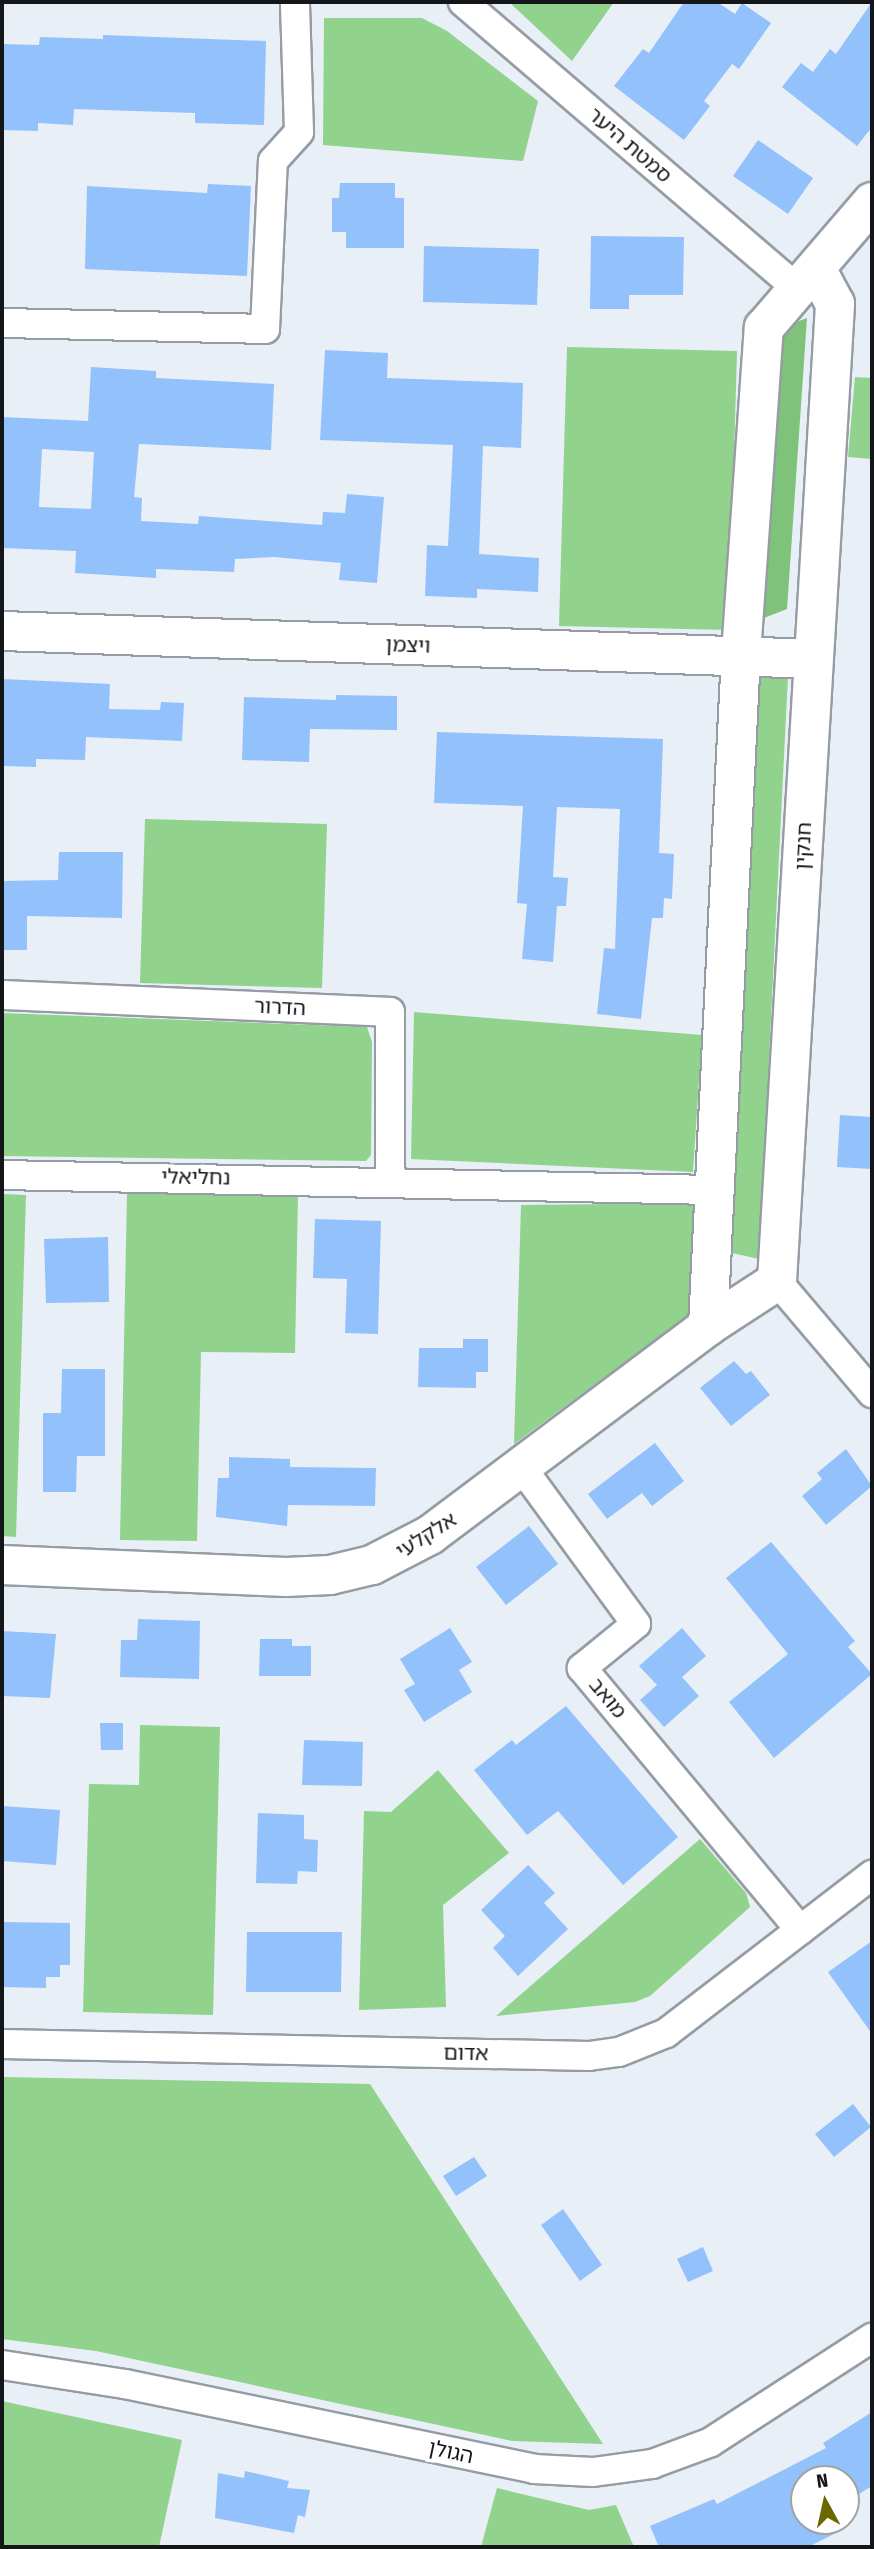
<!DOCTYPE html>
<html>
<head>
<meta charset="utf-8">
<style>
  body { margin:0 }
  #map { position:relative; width:874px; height:2549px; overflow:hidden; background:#e8eff7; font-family:"Fira Sans Condensed","Noto Sans Hebrew",sans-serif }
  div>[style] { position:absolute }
  .green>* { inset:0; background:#91d28c }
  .forest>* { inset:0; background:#7fc27a }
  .building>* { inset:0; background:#93c1fc }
  .roads { filter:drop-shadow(2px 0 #969ca4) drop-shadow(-2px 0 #969ca4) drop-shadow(0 2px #969ca4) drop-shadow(0 -2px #969ca4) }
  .street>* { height:28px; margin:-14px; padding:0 14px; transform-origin:14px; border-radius:14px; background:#fff }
  .secondary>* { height:38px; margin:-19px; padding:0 19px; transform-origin:19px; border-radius:19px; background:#fff }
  span { translate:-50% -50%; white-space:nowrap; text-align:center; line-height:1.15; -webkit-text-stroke:7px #fff; paint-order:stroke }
  .street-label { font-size:21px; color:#141619 }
  .frame { position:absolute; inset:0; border:4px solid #141619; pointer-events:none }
  .north { position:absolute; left:790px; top:2465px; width:70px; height:70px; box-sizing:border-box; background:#fff; border:2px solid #a1a2a3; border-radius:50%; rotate:352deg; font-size:19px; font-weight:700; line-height:28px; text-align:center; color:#141619 }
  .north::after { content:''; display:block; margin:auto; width:24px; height:32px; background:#6d6700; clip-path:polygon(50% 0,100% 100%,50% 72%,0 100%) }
</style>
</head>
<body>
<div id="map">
  <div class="green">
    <i style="clip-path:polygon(509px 2px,614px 2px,572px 61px)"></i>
    <i style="clip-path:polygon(324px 18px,422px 18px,447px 31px,538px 101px,523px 161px,323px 145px)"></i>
    <i style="clip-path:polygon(567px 347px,737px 351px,729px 630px,559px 626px)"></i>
    <i style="clip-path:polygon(855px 377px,872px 378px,872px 459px,848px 457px)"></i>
    <i style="clip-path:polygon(753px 673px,788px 676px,759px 1259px,723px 1251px)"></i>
    <i style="clip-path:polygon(145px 819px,327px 824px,322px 988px,140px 983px)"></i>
    <i style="clip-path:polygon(414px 1012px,702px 1035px,693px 1172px,411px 1159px)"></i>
    <i style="clip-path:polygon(2px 1013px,367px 1027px,372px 1042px,371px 1155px,366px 1161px,2px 1156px)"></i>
    <i style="clip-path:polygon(127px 1193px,298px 1197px,295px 1353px,201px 1352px,197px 1541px,120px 1540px)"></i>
    <i style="clip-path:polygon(2px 1194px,26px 1195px,16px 1537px,2px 1536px)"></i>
    <i style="clip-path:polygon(704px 1203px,695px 1310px,514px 1444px,521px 1205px)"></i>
    <i style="clip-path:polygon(140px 1725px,220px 1727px,213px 2015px,83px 2012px,89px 1784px,139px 1785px)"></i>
    <i style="clip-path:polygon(438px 1770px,509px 1853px,443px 1905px,446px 2007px,359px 2010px,364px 1811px,391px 1812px)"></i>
    <i style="clip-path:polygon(700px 1839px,746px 1893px,750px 1907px,650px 1996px,635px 2002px,496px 2016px)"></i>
    <i style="clip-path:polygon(2px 2077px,370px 2084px,603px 2444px,512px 2441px,96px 2351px,2px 2339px)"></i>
    <i style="clip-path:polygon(2px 2401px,182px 2440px,159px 2547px,2px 2547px)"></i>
    <i style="clip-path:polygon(497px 2488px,589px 2510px,616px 2505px,634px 2547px,481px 2547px)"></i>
  </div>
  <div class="forest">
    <i style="clip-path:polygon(807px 318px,787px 609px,756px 621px,775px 330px)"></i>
  </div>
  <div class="building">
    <i style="clip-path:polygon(684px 2px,717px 2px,735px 14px,742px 3px,771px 23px,739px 69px,732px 64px,704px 101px,710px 106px,684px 140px,614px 86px,643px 49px,649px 53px)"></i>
    <i style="clip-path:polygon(872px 2px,872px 127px,857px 146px,782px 87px,801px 63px,813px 72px,830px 49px,836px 54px)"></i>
    <i style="clip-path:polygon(103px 35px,266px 41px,264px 125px,195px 123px,195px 113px,74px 109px,73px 125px,38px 123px,38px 131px,2px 130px,2px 44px,39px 45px,40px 37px,103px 39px)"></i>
    <i style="clip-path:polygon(758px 140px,813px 178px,788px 214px,733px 176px)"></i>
    <i style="clip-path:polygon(340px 183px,395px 183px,395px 198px,404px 198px,404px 248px,346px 248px,346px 232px,332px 232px,332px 198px,339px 198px)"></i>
    <i style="clip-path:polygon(208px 184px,251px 186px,247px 276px,85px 269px,87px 186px,207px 193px)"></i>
    <i style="clip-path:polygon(591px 236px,684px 237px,683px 295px,629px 295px,629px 309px,590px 309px)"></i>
    <i style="clip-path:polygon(424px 246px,539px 249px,537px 305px,423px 302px)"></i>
    <i style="clip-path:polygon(325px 350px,388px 353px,387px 378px,523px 383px,521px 448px,483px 446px,479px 554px,539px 558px,538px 592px,477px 589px,477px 598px,425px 596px,427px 545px,448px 546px,453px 445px,320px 440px)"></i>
    <i style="clip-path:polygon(evenodd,91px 367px,156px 371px,156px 378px,274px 384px,271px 450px,139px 444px,134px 497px,142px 498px,141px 521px,198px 524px,199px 516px,322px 525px,323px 512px,345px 513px,347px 494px,384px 497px,377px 583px,339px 580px,341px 563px,274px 557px,235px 559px,234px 572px,156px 569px,156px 578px,75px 573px,76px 551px,2px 548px,2px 417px,88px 421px,91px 367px,42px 449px,94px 452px,91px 509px,39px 507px,42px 449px)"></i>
    <i style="clip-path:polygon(2px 679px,110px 684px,109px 709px,160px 710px,161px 702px,184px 703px,182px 741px,86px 737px,85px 760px,36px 759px,36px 767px,3px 766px)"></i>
    <i style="clip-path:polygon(336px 695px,397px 696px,397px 730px,310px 729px,309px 762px,242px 760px,244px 697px,336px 700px)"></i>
    <i style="clip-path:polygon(437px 732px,663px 739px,659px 853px,674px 854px,672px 899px,664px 898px,663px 918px,652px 918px,641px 1019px,597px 1014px,604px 948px,615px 949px,620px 809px,557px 807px,553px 877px,568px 878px,566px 906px,557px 906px,553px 962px,522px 959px,527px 904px,517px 903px,523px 806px,434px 803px)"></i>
    <i style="clip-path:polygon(59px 852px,123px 852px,122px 918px,27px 916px,27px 950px,2px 950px,2px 881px,58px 880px)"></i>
    <i style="clip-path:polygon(840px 1115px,872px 1117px,872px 1169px,837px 1167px)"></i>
    <i style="clip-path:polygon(315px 1219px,381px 1221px,378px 1334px,345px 1333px,347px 1279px,313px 1278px)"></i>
    <i style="clip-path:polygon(108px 1237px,109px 1302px,46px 1303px,44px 1239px)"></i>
    <i style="clip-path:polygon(463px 1339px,488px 1339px,488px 1372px,476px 1372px,476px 1388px,418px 1387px,419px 1348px,463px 1348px)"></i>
    <i style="clip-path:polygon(734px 1361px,746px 1374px,751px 1371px,770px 1395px,731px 1426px,700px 1388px)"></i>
    <i style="clip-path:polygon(62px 1369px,105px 1369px,105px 1456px,77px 1456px,76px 1492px,43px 1492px,43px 1413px,61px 1413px)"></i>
    <i style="clip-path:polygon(655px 1443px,684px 1481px,652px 1506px,642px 1493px,607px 1519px,588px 1494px)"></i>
    <i style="clip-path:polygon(846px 1449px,872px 1486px,826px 1525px,802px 1496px,822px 1479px,817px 1473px)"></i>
    <i style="clip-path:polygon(229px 1457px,290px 1459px,290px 1467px,376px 1468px,375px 1506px,288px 1505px,287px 1526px,216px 1517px,218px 1478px,229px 1478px)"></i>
    <i style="clip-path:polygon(529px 1526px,558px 1564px,506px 1605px,476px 1567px)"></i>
    <i style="clip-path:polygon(771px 1542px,855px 1641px,848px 1647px,872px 1674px,774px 1758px,729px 1702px,788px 1654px,726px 1578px)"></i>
    <i style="clip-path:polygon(138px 1619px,200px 1621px,199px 1679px,120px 1677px,121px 1640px,137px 1640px)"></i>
    <i style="clip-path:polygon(450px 1628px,472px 1662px,459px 1670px,472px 1692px,424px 1722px,404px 1690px,415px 1684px,400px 1659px)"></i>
    <i style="clip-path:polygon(682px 1628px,706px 1656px,682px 1677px,699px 1696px,664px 1727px,640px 1700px,657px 1685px,639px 1666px)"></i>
    <i style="clip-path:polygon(2px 1631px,56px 1634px,50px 1698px,2px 1696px)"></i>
    <i style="clip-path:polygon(260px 1639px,292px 1639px,292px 1646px,311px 1646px,311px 1676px,259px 1676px)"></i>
    <i style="clip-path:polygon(566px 1706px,678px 1837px,623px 1885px,558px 1811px,527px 1835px,474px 1770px,512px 1740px,516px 1745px)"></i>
    <i style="clip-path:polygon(100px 1723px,123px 1723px,123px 1750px,101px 1750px)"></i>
    <i style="clip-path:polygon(304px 1740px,363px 1742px,362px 1786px,302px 1785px)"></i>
    <i style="clip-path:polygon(2px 1806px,60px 1810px,56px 1865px,2px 1861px)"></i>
    <i style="clip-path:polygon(258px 1813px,304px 1815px,304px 1839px,318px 1840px,317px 1872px,298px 1871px,297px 1884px,256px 1883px)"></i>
    <i style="clip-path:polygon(528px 1865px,555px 1893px,544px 1903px,568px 1929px,518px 1976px,493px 1948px,505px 1936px,481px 1910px)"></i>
    <i style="clip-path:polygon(2px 1922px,70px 1923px,70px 1965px,60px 1965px,60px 1977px,46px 1977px,46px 1988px,2px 1987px)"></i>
    <i style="clip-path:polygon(247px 1932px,342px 1932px,341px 1992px,246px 1992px)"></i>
    <i style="clip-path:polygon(872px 1941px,872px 2034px,828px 1972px)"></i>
    <i style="clip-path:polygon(853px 2104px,871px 2127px,834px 2157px,815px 2134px)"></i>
    <i style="clip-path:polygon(474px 2157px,487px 2176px,456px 2196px,443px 2176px)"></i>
    <i style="clip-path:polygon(563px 2209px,602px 2265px,580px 2281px,541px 2225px)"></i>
    <i style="clip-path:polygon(703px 2247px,713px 2271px,688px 2282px,677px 2259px)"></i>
    <i style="clip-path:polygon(872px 2412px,872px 2486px,846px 2502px,846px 2479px,804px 2479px,804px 2521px,835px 2521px,840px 2531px,808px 2547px,659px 2547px,650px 2526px,714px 2499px,717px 2504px,826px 2448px,823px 2443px)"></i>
    <i style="clip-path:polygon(245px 2471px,289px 2481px,287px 2488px,310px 2490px,305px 2517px,298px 2515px,294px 2533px,215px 2518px,218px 2473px,244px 2478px)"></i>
  </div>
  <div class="roads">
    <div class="street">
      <i style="left:463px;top:2px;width:441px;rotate:40.6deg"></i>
      <i style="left:3px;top:323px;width:262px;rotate:1.3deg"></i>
      <i style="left:265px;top:329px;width:168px;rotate:-87.3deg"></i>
      <i style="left:273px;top:161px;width:39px;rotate:-48deg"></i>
      <i style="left:299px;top:132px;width:130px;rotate:-91.8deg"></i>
      <i style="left:2px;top:995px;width:388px;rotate:2.5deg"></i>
      <i style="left:390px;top:1012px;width:168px;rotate:90deg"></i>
      <i style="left:2px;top:1175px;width:712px;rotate:1.21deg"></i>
      <i style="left:777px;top:1281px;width:147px;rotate:49.7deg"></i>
      <i style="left:522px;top:1468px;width:193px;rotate:53.8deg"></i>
      <i style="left:636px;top:1624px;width:70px;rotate:140.8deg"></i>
      <i style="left:582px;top:1668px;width:341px;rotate:50.2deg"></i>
      <i style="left:2px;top:2044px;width:587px;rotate:1.17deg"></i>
      <i style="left:589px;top:2056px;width:30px;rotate:-8deg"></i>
      <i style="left:619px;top:2052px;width:51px;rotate:-22deg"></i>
      <i style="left:666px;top:2033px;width:260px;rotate:-37.5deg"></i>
      <i style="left:2px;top:2365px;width:124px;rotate:8.8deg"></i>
      <i style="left:125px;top:2384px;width:418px;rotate:11.7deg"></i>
      <i style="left:534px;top:2469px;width:59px;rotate:2.9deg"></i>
      <i style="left:593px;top:2472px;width:60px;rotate:-7.7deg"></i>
      <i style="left:652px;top:2464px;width:63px;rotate:-20.4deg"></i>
      <i style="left:711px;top:2442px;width:192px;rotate:-32.9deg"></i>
    </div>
    <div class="secondary">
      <i style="left:2px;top:631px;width:812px;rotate:1.97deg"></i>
      <i style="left:708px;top:1326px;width:673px;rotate:-87.19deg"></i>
      <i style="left:741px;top:654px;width:327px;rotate:-86deg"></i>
      <i style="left:764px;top:328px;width:166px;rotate:-49.4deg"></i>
      <i style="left:2px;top:1565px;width:284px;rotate:2.4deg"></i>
      <i style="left:286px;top:1577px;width:44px;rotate:-2.6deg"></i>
      <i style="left:330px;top:1575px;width:43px;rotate:-13.4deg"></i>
      <i style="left:372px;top:1565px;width:65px;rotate:-27.3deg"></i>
      <i style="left:430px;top:1535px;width:348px;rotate:-36.9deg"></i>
      <i style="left:708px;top:1326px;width:82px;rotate:-33.1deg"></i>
      <i style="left:777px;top:1281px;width:979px;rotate:-86.6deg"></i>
      <i style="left:835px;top:304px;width:38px;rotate:-118deg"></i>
    </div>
  </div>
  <div class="street-label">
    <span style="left:630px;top:145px;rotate:41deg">סמטת היער</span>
    <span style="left:408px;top:645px;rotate:2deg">ויצמן</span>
    <span style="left:803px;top:846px;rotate:-87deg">חנקין</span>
    <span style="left:280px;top:1007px;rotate:3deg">הדרור</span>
    <span style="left:196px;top:1177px;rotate:1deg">נחליאלי</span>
    <span style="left:426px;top:1535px;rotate:-32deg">אלקלעי</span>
    <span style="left:608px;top:1698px;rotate:50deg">מואב</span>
    <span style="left:466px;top:2053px;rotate:1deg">אדום</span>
    <span style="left:451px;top:2452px;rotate:12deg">הגולן</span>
  </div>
  <div class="frame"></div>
  <div class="north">N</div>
</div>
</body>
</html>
